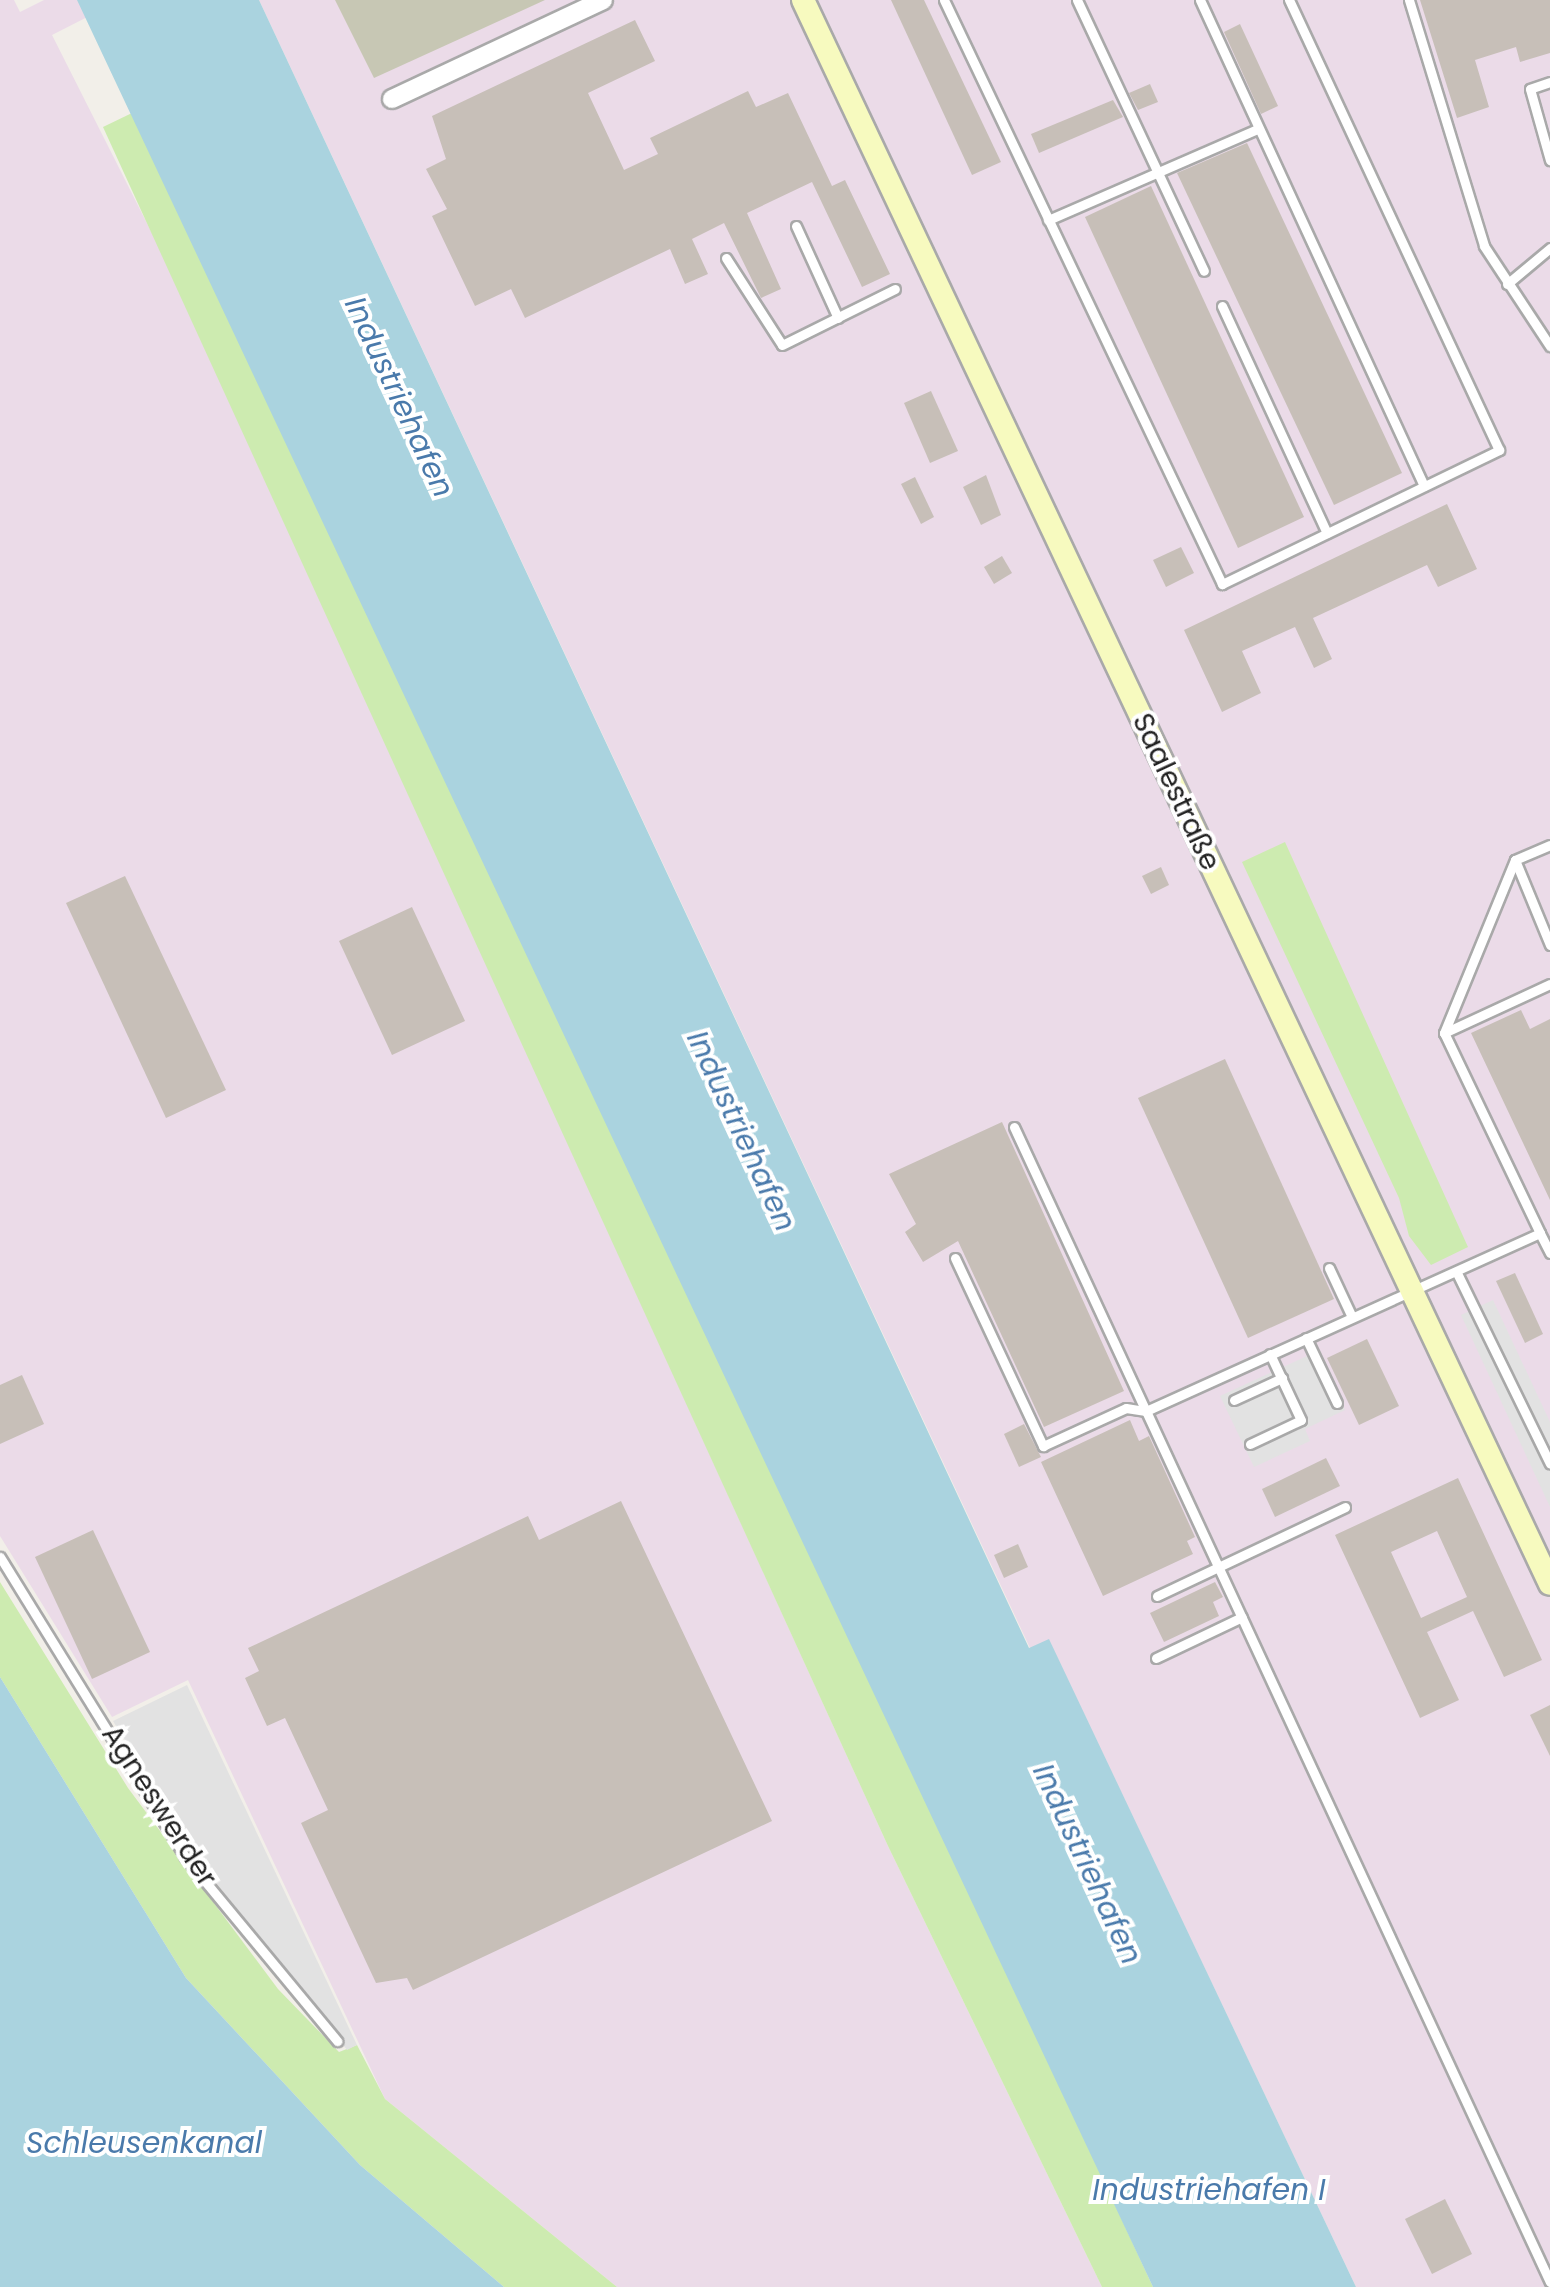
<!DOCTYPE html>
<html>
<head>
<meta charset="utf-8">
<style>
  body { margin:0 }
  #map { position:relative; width:1550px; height:2287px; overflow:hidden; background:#f2efe9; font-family:Poppins,sans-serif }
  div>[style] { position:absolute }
  .industrial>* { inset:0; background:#ebdbe8 }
  .construction>* { inset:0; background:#c7c7b4 }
  .grass>* { inset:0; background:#cdebb0 }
  .parking>* { inset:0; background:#e2e2e2 }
  .water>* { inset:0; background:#aad3df }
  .building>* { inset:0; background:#c7bfb8 }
  .roads { filter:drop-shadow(2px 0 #a9a9a9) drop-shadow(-2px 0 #a9a9a9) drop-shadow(0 2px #a9a9a9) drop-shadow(0 -2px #a9a9a9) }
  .service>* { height:9px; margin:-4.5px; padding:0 4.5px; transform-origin:4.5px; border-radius:4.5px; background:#fff }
  .minor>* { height:18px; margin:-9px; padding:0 9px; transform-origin:9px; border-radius:9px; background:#fff }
  .secondary>* { height:22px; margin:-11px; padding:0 11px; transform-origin:11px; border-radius:11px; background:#f7fabf }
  span { translate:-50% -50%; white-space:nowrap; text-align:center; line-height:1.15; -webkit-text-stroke:8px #fff; paint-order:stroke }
  .street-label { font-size:28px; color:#222 }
  .water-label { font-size:30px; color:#4a7aab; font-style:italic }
</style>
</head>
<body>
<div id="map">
  <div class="industrial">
    <i style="clip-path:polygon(0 0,14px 0,20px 12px,44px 0,149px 0,107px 7px,52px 35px,166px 261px,888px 1846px,1102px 2287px,617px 2287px,385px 2099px,188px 1680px,112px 1717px,0 1536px)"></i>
    <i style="clip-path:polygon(259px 0,1550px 0,1550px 2287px,1356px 2287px,1049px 1640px,1030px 1648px)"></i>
  </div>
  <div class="construction">
    <i style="clip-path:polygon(335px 0,545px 0,374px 78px)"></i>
  </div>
  <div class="grass">
    <i style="clip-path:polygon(132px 113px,938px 1822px,1153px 2287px,1102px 2287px,888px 1846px,103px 127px)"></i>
    <i style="clip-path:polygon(1285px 842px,1468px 1247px,1431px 1265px,1409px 1236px,1399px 1198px,1242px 862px)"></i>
    <i style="clip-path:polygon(0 1582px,128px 1788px,278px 1989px,339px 2052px,357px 2045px,385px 2099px,617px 2287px,504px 2287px,360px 2165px,186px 1978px,0 1677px)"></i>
  </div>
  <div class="parking">
    <i style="clip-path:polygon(1493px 1300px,1550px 1422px,1550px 1507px,1461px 1315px)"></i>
    <i style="clip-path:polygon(1318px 1351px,1345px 1410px,1305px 1429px,1310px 1441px,1254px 1467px,1220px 1396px)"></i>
    <i style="clip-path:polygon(187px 1685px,357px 2045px,347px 2050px,199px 1861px,113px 1721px)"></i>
  </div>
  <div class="water">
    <i style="clip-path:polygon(77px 0,259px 0,1029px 1648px,1049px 1639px,1356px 2287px,1153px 2287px)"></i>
    <i style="clip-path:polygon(0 1677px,186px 1978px,360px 2165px,504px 2287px,0 2287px)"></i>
  </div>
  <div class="building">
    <i style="clip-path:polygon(891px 0,924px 0,1001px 162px,972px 175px)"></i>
    <i style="clip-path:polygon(1420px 0,1550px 0,1550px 53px,1520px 62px,1516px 47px,1475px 60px,1489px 107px,1457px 118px)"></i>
    <i style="clip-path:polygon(635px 20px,655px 61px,588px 93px,624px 170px,658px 154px,650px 138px,748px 91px,756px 107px,788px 93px,832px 186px,845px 180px,890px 274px,862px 287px,812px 182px,747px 213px,781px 289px,761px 298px,724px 223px,692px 239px,708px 274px,685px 284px,670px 249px,525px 318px,511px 289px,475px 306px,432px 216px,447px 209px,426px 169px,446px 159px,432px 116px)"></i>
    <i style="clip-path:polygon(1240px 24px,1278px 106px,1261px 114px,1224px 32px)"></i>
    <i style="clip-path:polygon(1150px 84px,1158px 102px,1138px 110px,1129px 93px)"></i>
    <i style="clip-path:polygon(1113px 100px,1123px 117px,1039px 153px,1031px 134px)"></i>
    <i style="clip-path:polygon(1247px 143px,1402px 473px,1334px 505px,1177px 173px)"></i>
    <i style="clip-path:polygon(1151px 186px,1304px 517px,1238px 548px,1085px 217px)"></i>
    <i style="clip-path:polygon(931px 391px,958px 451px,930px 463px,904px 403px)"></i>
    <i style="clip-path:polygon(986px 475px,1001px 515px,981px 525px,963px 487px)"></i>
    <i style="clip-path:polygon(915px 477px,934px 517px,921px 524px,901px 484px)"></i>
    <i style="clip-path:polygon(1447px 504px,1477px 569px,1438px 587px,1427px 565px,1313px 618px,1332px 659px,1314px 668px,1295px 627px,1242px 651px,1261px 693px,1222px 712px,1184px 630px)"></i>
    <i style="clip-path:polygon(1181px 547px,1194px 573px,1166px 587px,1153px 560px)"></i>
    <i style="clip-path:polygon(1002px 556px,1012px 573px,994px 584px,984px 567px)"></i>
    <i style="clip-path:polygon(1161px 867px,1169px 885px,1151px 894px,1142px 876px)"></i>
    <i style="clip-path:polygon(125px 876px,226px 1090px,166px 1118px,66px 903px)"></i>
    <i style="clip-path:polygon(412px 907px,465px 1021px,392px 1055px,339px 941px)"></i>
    <i style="clip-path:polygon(1521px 1010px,1530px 1029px,1550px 1019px,1550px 1200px,1471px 1033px)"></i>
    <i style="clip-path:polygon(1225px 1059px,1334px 1299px,1248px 1338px,1138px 1098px)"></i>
    <i style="clip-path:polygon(1002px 1122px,1124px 1391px,1044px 1427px,958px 1241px,923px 1262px,905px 1232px,916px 1224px,889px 1174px)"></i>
    <i style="clip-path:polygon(1515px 1273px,1543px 1334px,1525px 1343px,1496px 1281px)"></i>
    <i style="clip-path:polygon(1367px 1339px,1399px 1406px,1359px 1425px,1327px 1358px)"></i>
    <i style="clip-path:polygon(22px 1375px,44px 1424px,0 1444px,0 1385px)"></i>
    <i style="clip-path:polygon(1130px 1420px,1139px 1441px,1149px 1436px,1195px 1537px,1187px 1541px,1193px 1554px,1103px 1596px,1041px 1462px)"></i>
    <i style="clip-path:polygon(1024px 1424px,1041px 1457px,1019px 1467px,1004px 1434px)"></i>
    <i style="clip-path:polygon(1326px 1458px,1340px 1486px,1275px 1517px,1262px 1489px)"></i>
    <i style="clip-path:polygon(evenodd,1458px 1478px,1542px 1660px,1504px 1677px,1473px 1611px,1427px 1632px,1459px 1700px,1420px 1718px,1335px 1535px,1458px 1478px,1437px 1531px,1467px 1597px,1421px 1618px,1391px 1552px,1437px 1531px)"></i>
    <i style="clip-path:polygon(621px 1501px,772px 1821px,413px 1990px,407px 1978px,376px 1983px,301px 1823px,328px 1810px,285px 1718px,267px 1726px,245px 1678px,259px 1671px,248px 1648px,528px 1516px,539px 1540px)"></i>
    <i style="clip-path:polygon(93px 1530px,150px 1652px,92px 1679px,35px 1557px)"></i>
    <i style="clip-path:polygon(1018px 1544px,1028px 1567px,1004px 1578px,994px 1555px)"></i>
    <i style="clip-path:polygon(1215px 1582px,1223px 1597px,1213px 1602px,1219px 1616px,1164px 1642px,1150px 1613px)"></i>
    <i style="clip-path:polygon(1550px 1705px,1550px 1756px,1530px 1715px)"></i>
    <i style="clip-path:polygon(1445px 2199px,1472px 2254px,1432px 2274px,1405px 2219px)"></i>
  </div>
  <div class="roads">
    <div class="service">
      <i style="left:944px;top:0;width:647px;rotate:64.54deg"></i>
      <i style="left:1222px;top:584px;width:308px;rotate:-25.8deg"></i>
      <i style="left:1499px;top:450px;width:497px;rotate:-115deg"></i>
      <i style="left:1077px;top:0;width:299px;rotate:64.9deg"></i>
      <i style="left:1200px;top:0;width:535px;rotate:65.25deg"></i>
      <i style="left:1409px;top:0;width:257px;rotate:73deg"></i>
      <i style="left:1484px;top:246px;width:120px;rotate:56.6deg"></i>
      <i style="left:1550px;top:82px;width:21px;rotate:161deg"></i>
      <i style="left:1530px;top:89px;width:74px;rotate:74.3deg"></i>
      <i style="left:1048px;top:220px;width:226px;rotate:-23.5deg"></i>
      <i style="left:796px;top:226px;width:101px;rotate:65.5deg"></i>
      <i style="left:726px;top:258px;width:103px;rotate:57.2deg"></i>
      <i style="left:782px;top:345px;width:126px;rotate:-26.4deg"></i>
      <i style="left:1507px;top:284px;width:56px;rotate:-39.9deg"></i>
      <i style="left:1222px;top:306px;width:250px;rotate:65.2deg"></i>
      <i style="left:1550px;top:845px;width:38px;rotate:157deg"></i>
      <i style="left:1515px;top:860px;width:92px;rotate:67.6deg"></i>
      <i style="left:1444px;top:1033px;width:187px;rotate:-67.7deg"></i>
      <i style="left:1014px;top:1127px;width:313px;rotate:65.1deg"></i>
      <i style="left:1540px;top:1233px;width:222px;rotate:-115.6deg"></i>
      <i style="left:1444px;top:1033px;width:117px;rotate:-24.8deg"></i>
      <i style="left:1550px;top:1253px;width:22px;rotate:-117deg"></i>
      <i style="left:1540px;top:1233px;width:432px;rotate:155.7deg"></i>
      <i style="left:1146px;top:1411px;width:960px;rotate:65.12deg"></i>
      <i style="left:955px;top:1258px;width:208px;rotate:64.9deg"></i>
      <i style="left:1043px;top:1446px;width:91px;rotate:-24.6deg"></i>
      <i style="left:1126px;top:1408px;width:20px;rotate:9deg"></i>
      <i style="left:1329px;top:1268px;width:54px;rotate:64.9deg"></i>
      <i style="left:1457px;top:1273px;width:212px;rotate:64deg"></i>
      <i style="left:1306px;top:1338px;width:72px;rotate:64.5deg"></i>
      <i style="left:1234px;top:1400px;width:53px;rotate:-24.6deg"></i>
      <i style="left:1250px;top:1444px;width:56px;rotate:-25.2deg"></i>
      <i style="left:1301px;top:1420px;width:73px;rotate:-115.2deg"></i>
      <i style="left:0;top:1557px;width:352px;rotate:58.3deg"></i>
      <i style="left:185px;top:1857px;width:239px;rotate:50.4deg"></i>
      <i style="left:1157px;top:1596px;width:208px;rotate:-25.3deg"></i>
      <i style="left:1156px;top:1658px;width:95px;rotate:-25.5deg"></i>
    </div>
    <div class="minor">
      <i style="left:392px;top:99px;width:233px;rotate:-25.1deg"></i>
    </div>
    <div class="secondary">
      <i style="left:803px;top:0;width:1751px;rotate:64.75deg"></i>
    </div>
  </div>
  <div class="street-label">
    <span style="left:1176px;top:792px;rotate:65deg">Saalestraße</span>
    <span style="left:159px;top:1806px;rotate:57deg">Agneswerder</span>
  </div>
  <div class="water-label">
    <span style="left:399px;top:397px;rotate:65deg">Industriehafen</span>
    <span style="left:741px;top:1131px;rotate:65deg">Industriehafen</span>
    <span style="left:1087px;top:1864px;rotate:65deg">Industriehafen</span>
    <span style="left:144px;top:2143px">Schleusenkanal</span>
    <span style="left:1209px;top:2190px">Industriehafen I</span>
  </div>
</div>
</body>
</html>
